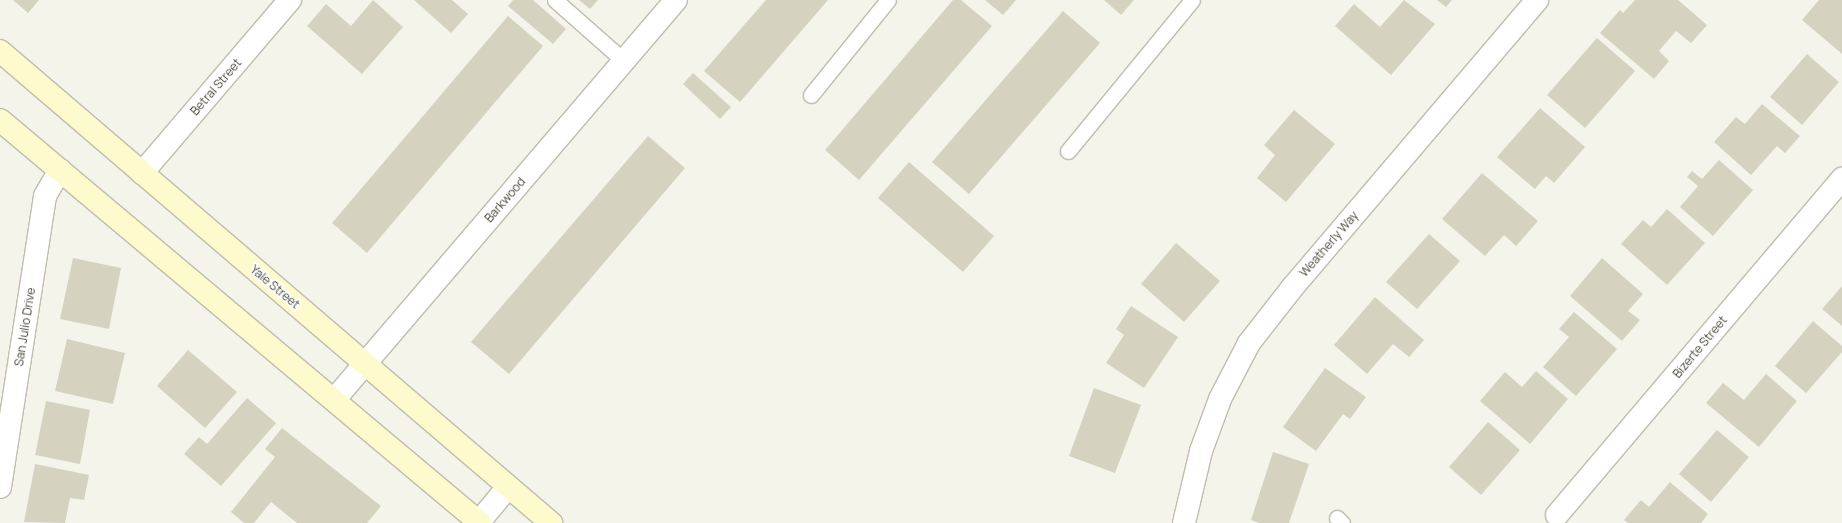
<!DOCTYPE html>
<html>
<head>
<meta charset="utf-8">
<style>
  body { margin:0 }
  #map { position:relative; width:1842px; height:523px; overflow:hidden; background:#f5f4eb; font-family:Manrope,sans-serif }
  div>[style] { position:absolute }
  .building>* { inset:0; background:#d6d2c0 }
  .roads { filter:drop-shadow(1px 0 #c0bdad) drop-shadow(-1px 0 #c0bdad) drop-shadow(0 1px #c0bdad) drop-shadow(0 -1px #c0bdad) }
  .service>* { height:15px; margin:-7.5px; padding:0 7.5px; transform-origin:7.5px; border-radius:7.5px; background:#fff }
  .minor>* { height:22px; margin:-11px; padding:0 11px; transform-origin:11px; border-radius:11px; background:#fff }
  .secondary>* { height:22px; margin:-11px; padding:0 11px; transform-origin:11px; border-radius:11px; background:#fdfacd }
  span { translate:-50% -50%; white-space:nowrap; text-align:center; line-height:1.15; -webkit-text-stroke:4px #fff; paint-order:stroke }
  .street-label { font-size:12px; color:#494639 }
</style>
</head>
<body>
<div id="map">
  <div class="building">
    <i style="clip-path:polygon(13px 0,39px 0,28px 13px)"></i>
    <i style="clip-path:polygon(373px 0,403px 27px,362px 74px,307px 26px,326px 4px,351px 26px)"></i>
    <i style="clip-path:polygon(414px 0,452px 0,468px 14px,451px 33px)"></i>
    <i style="clip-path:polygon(513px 0,533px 0,566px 29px,553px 44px,508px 6px)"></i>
    <i style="clip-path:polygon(579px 0,598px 0,590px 9px)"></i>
    <i style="clip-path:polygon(766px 0,828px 0,740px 102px,704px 71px)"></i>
    <i style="clip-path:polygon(953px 0,961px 0,992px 26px,859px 180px,825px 150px)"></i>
    <i style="clip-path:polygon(985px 0,1016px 0,1003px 15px)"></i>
    <i style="clip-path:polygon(1104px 0,1134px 0,1121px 15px)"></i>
    <i style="clip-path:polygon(1404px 0,1435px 24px,1391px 75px,1335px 26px,1354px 4px,1380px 27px)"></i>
    <i style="clip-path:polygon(1437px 0,1452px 0,1446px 7px)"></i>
    <i style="clip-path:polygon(1635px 0,1678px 0,1707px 25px,1691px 43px,1676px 31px,1659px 51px,1669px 61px,1654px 79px,1600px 33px,1620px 10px,1623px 13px)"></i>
    <i style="clip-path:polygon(1819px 0,1842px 0,1842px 54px,1802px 20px)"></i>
    <i style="clip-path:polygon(1063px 11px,1100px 43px,969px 194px,932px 162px)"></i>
    <i style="clip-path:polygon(508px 16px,543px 46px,367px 253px,332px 223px)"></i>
    <i style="clip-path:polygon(1597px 38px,1635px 71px,1585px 128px,1547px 95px)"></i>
    <i style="clip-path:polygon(1807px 54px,1839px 82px,1802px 125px,1770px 97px)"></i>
    <i style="clip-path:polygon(693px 73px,731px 107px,720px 119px,683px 84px)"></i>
    <i style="clip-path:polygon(1762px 104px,1800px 136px,1785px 153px,1777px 146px,1751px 175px,1714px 142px,1736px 117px,1745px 124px)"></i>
    <i style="clip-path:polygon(1540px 108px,1585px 147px,1554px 183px,1546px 176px,1535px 189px,1497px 157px)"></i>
    <i style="clip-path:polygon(1294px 110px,1335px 144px,1286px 202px,1257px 178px,1275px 155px,1264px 145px)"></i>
    <i style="clip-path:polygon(648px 136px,685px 168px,509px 374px,471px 342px)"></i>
    <i style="clip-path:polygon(1719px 160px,1753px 190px,1713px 236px,1680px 207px,1698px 186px,1687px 177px,1692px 171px,1702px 179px)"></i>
    <i style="clip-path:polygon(909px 162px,994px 236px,963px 272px,878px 198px)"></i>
    <i style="clip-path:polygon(1482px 173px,1538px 221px,1516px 246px,1504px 235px,1485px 256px,1442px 219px)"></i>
    <i style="clip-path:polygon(1667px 209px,1705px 243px,1667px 285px,1621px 244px,1643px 220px,1651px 227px)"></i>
    <i style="clip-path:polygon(1429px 234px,1460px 261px,1417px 309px,1386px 282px)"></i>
    <i style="clip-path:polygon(1176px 243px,1220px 281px,1184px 322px,1141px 284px)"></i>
    <i style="clip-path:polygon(73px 258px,121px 268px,109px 329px,60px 319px)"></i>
    <i style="clip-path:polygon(1602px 258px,1643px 294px,1628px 311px,1640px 320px,1622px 341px,1570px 296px)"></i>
    <i style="clip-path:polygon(1842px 286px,1842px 326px,1822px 309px)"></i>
    <i style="clip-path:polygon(1375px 297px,1424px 340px,1409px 357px,1393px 344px,1367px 374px,1334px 345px)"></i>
    <i style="clip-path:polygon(1131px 306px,1178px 337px,1144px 388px,1106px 363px,1124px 335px,1116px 329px)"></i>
    <i style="clip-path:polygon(1574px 312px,1617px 349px,1576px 396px,1543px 367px,1569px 337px,1559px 329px)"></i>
    <i style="clip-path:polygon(1813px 321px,1842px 346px,1842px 352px,1806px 393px,1775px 366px)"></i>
    <i style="clip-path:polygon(67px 339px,125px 353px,113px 404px,55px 391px)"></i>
    <i style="clip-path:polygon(188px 350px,237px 392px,205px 428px,157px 386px)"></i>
    <i style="clip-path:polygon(1325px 368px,1366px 397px,1350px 419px,1343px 414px,1316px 451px,1283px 427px)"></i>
    <i style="clip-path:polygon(1536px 371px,1568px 399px,1530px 444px,1480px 401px,1505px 372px,1522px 387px)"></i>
    <i style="clip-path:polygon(1766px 374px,1797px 401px,1759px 447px,1706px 403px,1723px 383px,1744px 400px)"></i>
    <i style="clip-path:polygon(1094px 388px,1141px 405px,1115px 473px,1069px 456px)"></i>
    <i style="clip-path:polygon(247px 398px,276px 423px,221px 486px,184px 454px,199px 437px,207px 444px)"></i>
    <i style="clip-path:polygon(46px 401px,90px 410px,80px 464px,35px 455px)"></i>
    <i style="clip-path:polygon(1488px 422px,1520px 450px,1481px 495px,1449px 467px)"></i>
    <i style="clip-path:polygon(282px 428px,381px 506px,367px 523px,297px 523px,271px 502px,254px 523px,244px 523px,231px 512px,275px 457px,265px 449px)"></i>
    <i style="clip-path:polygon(1717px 430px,1749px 457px,1711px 502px,1679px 474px)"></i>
    <i style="clip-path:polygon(1273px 452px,1309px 464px,1289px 523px,1259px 523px,1251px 520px)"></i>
    <i style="clip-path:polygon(35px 464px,89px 475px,84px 500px,70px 498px,65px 523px,24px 522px)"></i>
    <i style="clip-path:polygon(1670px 482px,1708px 514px,1701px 523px,1628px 523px,1624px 520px,1641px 500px,1649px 507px)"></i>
  </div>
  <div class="roads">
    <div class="service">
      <i style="left:555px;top:0;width:92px;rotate:41.5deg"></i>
      <i style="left:811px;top:95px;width:122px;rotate:-51deg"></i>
      <i style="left:1068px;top:151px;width:195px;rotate:-50.6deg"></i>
      <i style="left:1337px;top:518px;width:7px;rotate:45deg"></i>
    </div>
    <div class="minor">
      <i style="left:142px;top:173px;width:228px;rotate:-49.5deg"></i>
      <i style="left:334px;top:400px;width:526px;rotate:-49.47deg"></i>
      <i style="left:0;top:487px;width:294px;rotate:-81.2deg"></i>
      <i style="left:45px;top:196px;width:30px;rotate:-60deg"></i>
      <i style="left:1557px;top:515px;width:441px;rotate:-49.7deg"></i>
      <i style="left:478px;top:523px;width:47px;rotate:-50.2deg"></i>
      <i style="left:1184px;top:523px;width:74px;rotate:-76.7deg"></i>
      <i style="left:1201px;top:451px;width:55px;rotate:-69.9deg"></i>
      <i style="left:1220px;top:399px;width:63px;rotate:-62.6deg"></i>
      <i style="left:1249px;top:343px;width:70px;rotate:-52deg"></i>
      <i style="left:1292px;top:288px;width:378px;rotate:-49.6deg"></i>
    </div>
    <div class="secondary">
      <i style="left:0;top:51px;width:726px;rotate:40.58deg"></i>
      <i style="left:0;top:120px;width:627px;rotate:40.02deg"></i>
    </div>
  </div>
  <div class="street-label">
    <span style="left:216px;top:87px;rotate:-49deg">Betral Street</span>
    <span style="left:505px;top:200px;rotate:-49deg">Barkwood</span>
    <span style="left:1329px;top:244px;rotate:-49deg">Weatherly Way</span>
    <span style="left:275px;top:287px;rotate:40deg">Yale Street</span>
    <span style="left:25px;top:327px;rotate:-81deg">San Julio Drive</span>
    <span style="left:1700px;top:347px;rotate:-50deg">Bizerte Street</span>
  </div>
</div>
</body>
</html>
